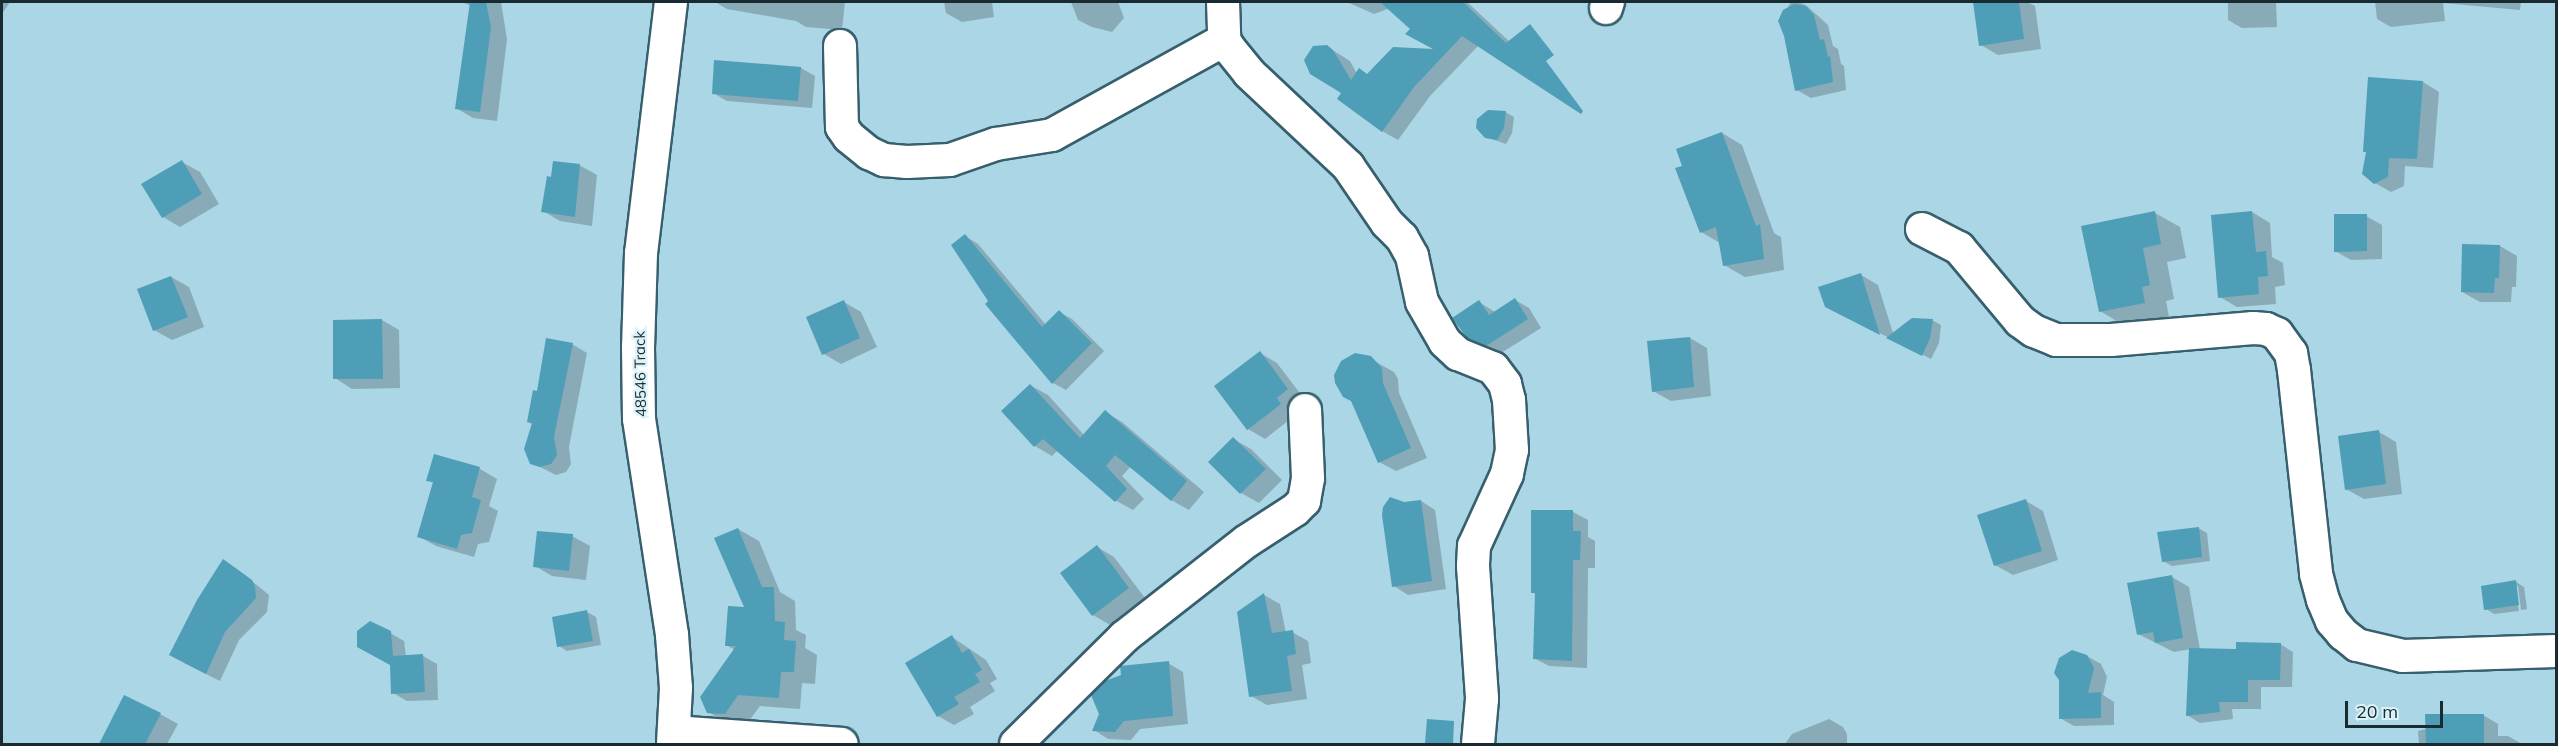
<!DOCTYPE html>
<html>
<head>
<meta charset="utf-8">
<style>
  body { margin:0 }
  #map { position:relative; width:2558px; height:746px; overflow:hidden; background:#aad6e5; font-family:Mulish,sans-serif }
  div>[style] { position:absolute }
  .shadow>* { inset:0; background:#0003 }
  .building>* { inset:0; background:#4e9eb7 }
  .roads { filter:drop-shadow(2px 0 #375f6d) drop-shadow(-2px 0 #375f6d) drop-shadow(0 2px #375f6d) drop-shadow(0 -2px #375f6d) }
  .minor>* { height:32px; margin:-16px; padding:0 16px; transform-origin:16px; border-radius:16px; background:#fff }
  span { translate:-50% -50%; white-space:nowrap; text-align:center; line-height:1.15; -webkit-text-stroke:4.5px #ddf3fa; paint-order:stroke }
  .street-label { font-size:15px; color:#192a30 }
  .frame { position:absolute; inset:0; border:3px solid #192a30; pointer-events:none }
  .scale { position:absolute; left:2345px; top:701px; width:98px; height:27px; box-sizing:border-box; border:3px solid #192a30; border-top:0; padding-left:8px; font-size:18px; line-height:21px; white-space:nowrap; color:#192a30; -webkit-text-stroke:4px #ddf3fa; paint-order:stroke }
</style>
</head>
<body>
<div id="map">
  <div class="shadow">
    <i style="clip-path:polygon(2px 2px,10px 2px,2px 14px)"></i>
    <i style="clip-path:polygon(462px 2px,501px 2px,507px 39px,497px 121px,473px 118px,456px 108px,471px 6px)"></i>
    <i style="clip-path:polygon(715px 2px,845px 2px,842px 30px,806px 27px,796px 21px,727px 9px)"></i>
    <i style="clip-path:polygon(944px 2px,992px 2px,994px 17px,962px 22px,946px 13px)"></i>
    <i style="clip-path:polygon(1071px 2px,1118px 2px,1124px 18px,1112px 32px,1092px 27px,1078px 20px)"></i>
    <i style="clip-path:polygon(1347px 2px,1394px 2px,1393px 7px,1374px 14px)"></i>
    <i style="clip-path:polygon(1418px 2px,1428px 2px,1435px 5px,1438px 2px,1467px 2px,1541px 71px,1479px 45px,1430px 96px,1398px 140px,1382px 131px,1343px 93px,1308px 69px,1307px 55px,1319px 46px,1326px 46px,1350px 61px,1357px 74px,1369px 75px,1438px 51px,1402px 19px)"></i>
    <i style="clip-path:polygon(1791px 2px,1799px 2px,1807px 6px,1828px 25px,1833px 46px,1838px 49px,1841px 64px,1844px 66px,1846px 90px,1811px 98px,1797px 90px,1786px 35px,1780px 21px)"></i>
    <i style="clip-path:polygon(1984px 2px,2027px 2px,2035px 6px,2041px 49px,1998px 55px,1981px 45px,1975px 3px)"></i>
    <i style="clip-path:polygon(2228px 2px,2276px 2px,2277px 27px,2242px 28px,2228px 20px)"></i>
    <i style="clip-path:polygon(2375px 2px,2521px 2px,2520px 10px,2443px 3px,2445px 21px,2391px 27px,2377px 19px)"></i>
    <i style="clip-path:polygon(716px 61px,801px 68px,815px 76px,812px 108px,727px 101px,713px 93px)"></i>
    <i style="clip-path:polygon(2423px 82px,2439px 92px,2433px 168px,2405px 166px,2404px 186px,2391px 192px,2375px 183px)"></i>
    <i style="clip-path:polygon(1505px 112px,1514px 117px,1512px 133px,1506px 144px,1486px 137px,1479px 119px,1484px 113px)"></i>
    <i style="clip-path:polygon(1722px 133px,1742px 145px,1774px 233px,1781px 237px,1784px 270px,1745px 277px,1724px 265px,1720px 243px,1701px 232px,1684px 166px)"></i>
    <i style="clip-path:polygon(182px 162px,200px 172px,219px 204px,180px 227px,163px 217px)"></i>
    <i style="clip-path:polygon(579px 165px,597px 175px,592px 226px,560px 221px,543px 211px,552px 179px)"></i>
    <i style="clip-path:polygon(2252px 212px,2270px 223px,2272px 257px,2283px 263px,2285px 285px,2275px 287px,2276px 304px,2237px 307px,2220px 297px,2213px 216px)"></i>
    <i style="clip-path:polygon(2155px 213px,2180px 227px,2186px 258px,2167px 262px,2174px 299px,2166px 301px,2169px 317px,2125px 326px,2100px 311px)"></i>
    <i style="clip-path:polygon(2366px 216px,2382px 225px,2382px 259px,2351px 260px,2335px 251px)"></i>
    <i style="clip-path:polygon(965px 236px,978px 244px,1046px 325px,1059px 312px,1072px 319px,1104px 351px,1066px 390px,1053px 383px,990px 301px)"></i>
    <i style="clip-path:polygon(2500px 246px,2517px 256px,2516px 287px,2512px 287px,2511px 302px,2480px 302px,2462px 292px)"></i>
    <i style="clip-path:polygon(1861px 275px,1878px 285px,1893px 333px,1908px 321px,1932px 320px,1941px 325px,1939px 343px,1931px 359px,1826px 306px)"></i>
    <i style="clip-path:polygon(171px 277px,189px 287px,204px 327px,172px 340px,154px 330px)"></i>
    <i style="clip-path:polygon(1515px 300px,1529px 308px,1541px 328px,1501px 353px,1469px 337px,1479px 302px,1495px 312px)"></i>
    <i style="clip-path:polygon(844px 302px,861px 312px,877px 347px,841px 364px,824px 354px)"></i>
    <i style="clip-path:polygon(382px 320px,399px 330px,400px 388px,352px 389px,335px 378px)"></i>
    <i style="clip-path:polygon(1690px 338px,1707px 348px,1711px 396px,1671px 401px,1653px 391px)"></i>
    <i style="clip-path:polygon(572px 344px,587px 353px,569px 447px,571px 464px,566px 472px,556px 475px,532px 463px,534px 425px,528px 422px)"></i>
    <i style="clip-path:polygon(1260px 353px,1277px 363px,1305px 400px,1297px 414px,1265px 439px,1248px 429px)"></i>
    <i style="clip-path:polygon(1363px 355px,1394px 372px,1398px 379px,1399px 393px,1427px 458px,1396px 471px,1379px 462px)"></i>
    <i style="clip-path:polygon(1030px 385px,1048px 395px,1084px 435px,1105px 412px,1122px 422px,1204px 492px,1189px 510px,1171px 500px,1131px 466px,1122px 476px,1144px 499px,1133px 510px,1115px 500px,1058px 450px,1052px 456px,1035px 446px)"></i>
    <i style="clip-path:polygon(2379px 432px,2396px 442px,2402px 494px,2364px 499px,2346px 489px)"></i>
    <i style="clip-path:polygon(1233px 439px,1251px 449px,1282px 480px,1259px 503px,1241px 493px)"></i>
    <i style="clip-path:polygon(435px 456px,480px 469px,497px 479px,489px 506px,498px 511px,489px 542px,478px 544px,474px 557px,436px 546px,418px 536px,434px 483px,428px 480px)"></i>
    <i style="clip-path:polygon(1421px 501px,1435px 510px,1446px 589px,1408px 595px,1394px 586px,1404px 503px)"></i>
    <i style="clip-path:polygon(2026px 501px,2043px 511px,2058px 560px,2013px 575px,1995px 565px)"></i>
    <i style="clip-path:polygon(1573px 512px,1588px 520px,1588px 537px,1595px 541px,1595px 568px,1588px 568px,1587px 668px,1549px 666px,1534px 658px,1537px 595px,1532px 592px)"></i>
    <i style="clip-path:polygon(2198px 528px,2207px 533px,2210px 561px,2172px 566px,2163px 561px)"></i>
    <i style="clip-path:polygon(738px 529px,759px 541px,780px 592px,795px 601px,796px 630px,806px 635px,805px 648px,817px 655px,815px 684px,802px 683px,800px 709px,760px 706px,746px 725px,730px 724px,708px 712px,735px 650px,726px 645px,746px 608px)"></i>
    <i style="clip-path:polygon(572px 536px,590px 546px,586px 580px,552px 576px,535px 566px)"></i>
    <i style="clip-path:polygon(1097px 547px,1114px 557px,1145px 598px,1110px 625px,1093px 615px)"></i>
    <i style="clip-path:polygon(224px 561px,237px 569px,269px 595px,267px 612px,239px 640px,220px 681px,184px 663px)"></i>
    <i style="clip-path:polygon(2172px 577px,2189px 587px,2200px 650px,2238px 651px,2280px 644px,2293px 652px,2292px 687px,2261px 687px,2261px 709px,2232px 709px,2233px 719px,2200px 723px,2187px 715px,2191px 649px,2174px 652px,2138px 634px)"></i>
    <i style="clip-path:polygon(2516px 582px,2524px 587px,2527px 609px,2521px 610px,2518px 586px,2515px 586px,2519px 611px,2494px 614px,2486px 609px)"></i>
    <i style="clip-path:polygon(1264px 595px,1280px 604px,1286px 633px,1292px 632px,1308px 641px,1311px 663px,1302px 665px,1307px 699px,1267px 705px,1251px 696px)"></i>
    <i style="clip-path:polygon(587px 612px,596px 617px,601px 645px,567px 651px,559px 646px)"></i>
    <i style="clip-path:polygon(390px 633px,404px 641px,406px 657px,423px 656px,437px 664px,438px 700px,407px 701px,393px 693px)"></i>
    <i style="clip-path:polygon(952px 637px,986px 660px,997px 679px,990px 683px,995px 691px,970px 707px,974px 714px,954px 725px,938px 716px)"></i>
    <i style="clip-path:polygon(2087px 656px,2101px 664px,2107px 677px,2103px 695px,2114px 702px,2114px 725px,2074px 726px,2060px 718px)"></i>
    <i style="clip-path:polygon(1168px 663px,1183px 672px,1188px 724px,1140px 729px,1131px 740px,1108px 739px,1094px 730px)"></i>
    <i style="clip-path:polygon(160px 714px,178px 724px,167px 744px,107px 744px,102px 741px)"></i>
    <i style="clip-path:polygon(2483px 715px,2498px 724px,2498px 736px,2508px 736px,2522px 744px,2419px 744px,2418px 731px)"></i>
    <i style="clip-path:polygon(1829px 719px,1843px 727px,1847px 734px,1847px 744px,1785px 744px,1792px 734px)"></i>
  </div>
  <div class="building">
    <i style="clip-path:polygon(470px 2px,486px 2px,491px 27px,480px 112px,455px 109px)"></i>
    <i style="clip-path:polygon(1380px 2px,1463px 2px,1506px 43px,1530px 24px,1554px 55px,1546px 61px,1583px 111px,1581px 114px,1462px 36px,1414px 87px,1382px 132px,1337px 99px,1341px 93px,1310px 74px,1304px 60px,1313px 46px,1327px 45px,1333px 50px,1351px 80px,1359px 68px,1367px 74px,1393px 47px,1433px 49px,1405px 34px,1410px 29px)"></i>
    <i style="clip-path:polygon(1973px 2px,2019px 2px,2024px 39px,1979px 46px)"></i>
    <i style="clip-path:polygon(1794px 4px,1806px 6px,1814px 15px,1820px 40px,1824px 39px,1828px 57px,1830px 56px,1833px 82px,1795px 91px,1784px 36px,1778px 21px,1783px 10px)"></i>
    <i style="clip-path:polygon(714px 60px,801px 67px,798px 101px,712px 94px)"></i>
    <i style="clip-path:polygon(2368px 77px,2423px 81px,2417px 159px,2389px 158px,2388px 177px,2374px 184px,2362px 174px,2366px 152px,2363px 152px)"></i>
    <i style="clip-path:polygon(1488px 110px,1506px 111px,1504px 128px,1497px 140px,1485px 138px,1476px 128px,1477px 119px)"></i>
    <i style="clip-path:polygon(1722px 132px,1756px 226px,1760px 224px,1764px 259px,1723px 266px,1716px 227px,1700px 233px,1675px 168px,1682px 166px,1676px 149px)"></i>
    <i style="clip-path:polygon(182px 160px,202px 194px,162px 218px,141px 184px)"></i>
    <i style="clip-path:polygon(553px 161px,580px 164px,575px 217px,541px 212px,547px 176px,551px 177px)"></i>
    <i style="clip-path:polygon(2155px 211px,2161px 244px,2143px 248px,2150px 285px,2142px 287px,2145px 303px,2099px 312px,2081px 226px)"></i>
    <i style="clip-path:polygon(2252px 211px,2256px 252px,2266px 251px,2268px 276px,2258px 277px,2259px 294px,2218px 298px,2211px 215px)"></i>
    <i style="clip-path:polygon(2334px 214px,2367px 214px,2367px 251px,2334px 252px)"></i>
    <i style="clip-path:polygon(965px 234px,1042px 327px,1059px 310px,1092px 343px,1052px 384px,985px 304px,988px 301px,951px 245px)"></i>
    <i style="clip-path:polygon(2462px 244px,2500px 245px,2499px 278px,2495px 278px,2494px 293px,2461px 292px)"></i>
    <i style="clip-path:polygon(1861px 273px,1880px 335px,1825px 307px,1818px 287px)"></i>
    <i style="clip-path:polygon(171px 276px,188px 317px,153px 331px,137px 289px)"></i>
    <i style="clip-path:polygon(1515px 298px,1528px 319px,1486px 346px,1468px 339px,1452px 318px,1479px 300px,1489px 315px)"></i>
    <i style="clip-path:polygon(844px 300px,860px 338px,822px 355px,806px 317px)"></i>
    <i style="clip-path:polygon(1912px 318px,1933px 319px,1930px 338px,1922px 356px,1886px 338px)"></i>
    <i style="clip-path:polygon(382px 319px,383px 379px,333px 379px,333px 320px)"></i>
    <i style="clip-path:polygon(1690px 337px,1694px 387px,1652px 392px,1647px 341px)"></i>
    <i style="clip-path:polygon(546px 338px,573px 343px,554px 437px,557px 455px,551px 464px,540px 467px,530px 464px,524px 449px,532px 423px,527px 422px,533px 390px,537px 391px)"></i>
    <i style="clip-path:polygon(1260px 351px,1288px 389px,1277px 398px,1281px 404px,1247px 430px,1214px 386px)"></i>
    <i style="clip-path:polygon(1355px 353px,1371px 356px,1382px 368px,1383px 383px,1411px 448px,1378px 463px,1351px 401px,1343px 397px,1335px 383px,1334px 375px,1341px 361px)"></i>
    <i style="clip-path:polygon(1030px 384px,1080px 438px,1105px 410px,1187px 481px,1171px 501px,1115px 455px,1106px 466px,1127px 489px,1115px 502px,1043px 439px,1034px 447px,1001px 411px)"></i>
    <i style="clip-path:polygon(2379px 430px,2386px 484px,2345px 490px,2338px 436px)"></i>
    <i style="clip-path:polygon(1233px 437px,1266px 469px,1240px 494px,1208px 462px)"></i>
    <i style="clip-path:polygon(434px 454px,480px 467px,472px 497px,481px 500px,472px 533px,461px 535px,457px 549px,417px 537px,433px 482px,426px 481px)"></i>
    <i style="clip-path:polygon(1390px 497px,1404px 502px,1421px 500px,1432px 581px,1392px 587px,1382px 515px,1383px 507px)"></i>
    <i style="clip-path:polygon(2026px 499px,2042px 551px,1994px 566px,1977px 515px)"></i>
    <i style="clip-path:polygon(1531px 510px,1573px 510px,1573px 531px,1581px 531px,1580px 560px,1573px 560px,1572px 661px,1533px 659px,1535px 593px,1531px 593px)"></i>
    <i style="clip-path:polygon(2199px 527px,2202px 557px,2162px 562px,2157px 532px)"></i>
    <i style="clip-path:polygon(738px 528px,762px 587px,774px 587px,775px 621px,785px 622px,784px 640px,796px 641px,794px 672px,781px 672px,779px 698px,738px 695px,725px 714px,707px 713px,700px 697px,736px 646px,725px 646px,728px 606px,744px 607px,714px 538px)"></i>
    <i style="clip-path:polygon(537px 531px,573px 534px,569px 571px,533px 567px)"></i>
    <i style="clip-path:polygon(1097px 545px,1129px 588px,1092px 616px,1060px 573px)"></i>
    <i style="clip-path:polygon(223px 559px,252px 580px,255px 586px,256px 598px,225px 632px,206px 674px,169px 655px,197px 600px)"></i>
    <i style="clip-path:polygon(2172px 575px,2183px 638px,2155px 643px,2153px 632px,2137px 635px,2127px 583px)"></i>
    <i style="clip-path:polygon(2516px 580px,2519px 605px,2484px 610px,2481px 586px)"></i>
    <i style="clip-path:polygon(1264px 593px,1272px 633px,1293px 630px,1296px 654px,1287px 656px,1292px 691px,1249px 697px,1237px 612px)"></i>
    <i style="clip-path:polygon(587px 610px,593px 641px,557px 647px,552px 617px)"></i>
    <i style="clip-path:polygon(370px 621px,391px 631px,393px 656px,423px 654px,425px 692px,391px 694px,390px 665px,357px 647px,357px 631px)"></i>
    <i style="clip-path:polygon(952px 635px,962px 653px,969px 649px,982px 670px,975px 674px,980px 682px,954px 697px,959px 704px,937px 717px,905px 663px)"></i>
    <i style="clip-path:polygon(2236px 642px,2281px 643px,2280px 680px,2248px 680px,2248px 702px,2219px 702px,2220px 712px,2186px 716px,2189px 648px,2236px 649px)"></i>
    <i style="clip-path:polygon(2072px 650px,2087px 655px,2094px 668px,2088px 693px,2101px 692px,2101px 718px,2059px 719px,2059px 680px,2054px 673px,2059px 658px)"></i>
    <i style="clip-path:polygon(1169px 661px,1173px 716px,1124px 721px,1115px 732px,1092px 731px,1099px 714px,1091px 695px,1105px 681px,1121px 675px,1120px 666px)"></i>
    <i style="clip-path:polygon(124px 695px,161px 713px,145px 744px,99px 744px)"></i>
    <i style="clip-path:polygon(2425px 714px,2484px 714px,2484px 744px,2426px 744px)"></i>
    <i style="clip-path:polygon(1427px 719px,1454px 721px,1453px 744px,1425px 744px)"></i>
  </div>
  <div class="roads">
    <div class="minor">
      <i style="left:671px;top:2px;width:253px;rotate:96.8deg"></i>
      <i style="left:641px;top:253px;width:94px;rotate:91.8deg"></i>
      <i style="left:638px;top:347px;width:72px;rotate:89.2deg"></i>
      <i style="left:639px;top:419px;width:219px;rotate:81.3deg"></i>
      <i style="left:672px;top:635px;width:53px;rotate:85.7deg"></i>
      <i style="left:676px;top:688px;width:56px;rotate:93.1deg"></i>
      <i style="left:1223px;top:2px;width:38px;rotate:88deg"></i>
      <i style="left:1224px;top:40px;width:9px;rotate:58deg"></i>
      <i style="left:1229px;top:48px;width:32px;rotate:51deg"></i>
      <i style="left:1249px;top:73px;width:136px;rotate:43.2deg"></i>
      <i style="left:1348px;top:166px;width:69px;rotate:55.6deg"></i>
      <i style="left:1387px;top:223px;width:21px;rotate:45deg"></i>
      <i style="left:1402px;top:238px;width:21px;rotate:61deg"></i>
      <i style="left:1412px;top:256px;width:47px;rotate:77.7deg"></i>
      <i style="left:1422px;top:302px;width:46px;rotate:60.1deg"></i>
      <i style="left:1445px;top:342px;width:18px;rotate:43deg"></i>
      <i style="left:1458px;top:354px;width:38px;rotate:22deg"></i>
      <i style="left:1493px;top:368px;width:20px;rotate:53deg"></i>
      <i style="left:1505px;top:384px;width:16px;rotate:76deg"></i>
      <i style="left:1509px;top:400px;width:50px;rotate:86.6deg"></i>
      <i style="left:1512px;top:450px;width:25px;rotate:102deg"></i>
      <i style="left:1507px;top:474px;width:79px;rotate:114.6deg"></i>
      <i style="left:1474px;top:546px;width:20px;rotate:93deg"></i>
      <i style="left:1473px;top:566px;width:133px;rotate:86.1deg"></i>
      <i style="left:1482px;top:699px;width:45px;rotate:95.1deg"></i>
      <i style="left:1606px;top:8px;width:6px;rotate:-72deg"></i>
      <i style="left:840px;top:46px;width:81px;rotate:88.6deg"></i>
      <i style="left:842px;top:127px;width:12px;rotate:55deg"></i>
      <i style="left:849px;top:137px;width:26px;rotate:39deg"></i>
      <i style="left:869px;top:153px;width:17px;rotate:25deg"></i>
      <i style="left:884px;top:160px;width:23px;rotate:5deg"></i>
      <i style="left:907px;top:162px;width:43px;rotate:-2.7deg"></i>
      <i style="left:950px;top:160px;width:49px;rotate:-19.2deg"></i>
      <i style="left:996px;top:144px;width:57px;rotate:-9.1deg"></i>
      <i style="left:1052px;top:135px;width:196px;rotate:-28.9deg"></i>
      <i style="left:1922px;top:229px;width:42px;rotate:27.2deg"></i>
      <i style="left:1959px;top:248px;width:95px;rotate:50.1deg"></i>
      <i style="left:2020px;top:321px;width:17px;rotate:36deg"></i>
      <i style="left:2034px;top:331px;width:24px;rotate:22deg"></i>
      <i style="left:2056px;top:340px;width:55px"></i>
      <i style="left:2111px;top:340px;width:143px;rotate:-4.8deg"></i>
      <i style="left:2253px;top:328px;width:13px;rotate:4deg"></i>
      <i style="left:2266px;top:329px;width:12px;rotate:24deg"></i>
      <i style="left:2277px;top:334px;width:24px;rotate:54deg"></i>
      <i style="left:2291px;top:353px;width:17px;rotate:80deg"></i>
      <i style="left:2294px;top:370px;width:205px;rotate:83.8deg"></i>
      <i style="left:2316px;top:574px;width:27px;rotate:75deg"></i>
      <i style="left:2323px;top:600px;width:23px;rotate:67deg"></i>
      <i style="left:2332px;top:621px;width:17px;rotate:50deg"></i>
      <i style="left:2343px;top:634px;width:18px;rotate:38deg"></i>
      <i style="left:2357px;top:645px;width:47px;rotate:13.4deg"></i>
      <i style="left:2403px;top:656px;width:153px;rotate:-1.9deg"></i>
      <i style="left:675px;top:732px;width:167px;rotate:4.1deg"></i>
      <i style="left:1016px;top:744px;width:152px;rotate:-44.7deg"></i>
      <i style="left:1124px;top:637px;width:156px;rotate:-38deg"></i>
      <i style="left:1247px;top:541px;width:57px;rotate:-32.9deg"></i>
      <i style="left:1295px;top:510px;width:13px;rotate:-45deg"></i>
      <i style="left:1304px;top:501px;width:23px;rotate:-80deg"></i>
      <i style="left:1308px;top:478px;width:68px;rotate:-92.5deg"></i>
    </div>
  </div>
  <div class="street-label">
    <span style="left:640px;top:374px;rotate:-91deg">48546 Track</span>
  </div>
  <div class="frame"></div>
  <div class="scale">20 m</div>
</div>
</body>
</html>
